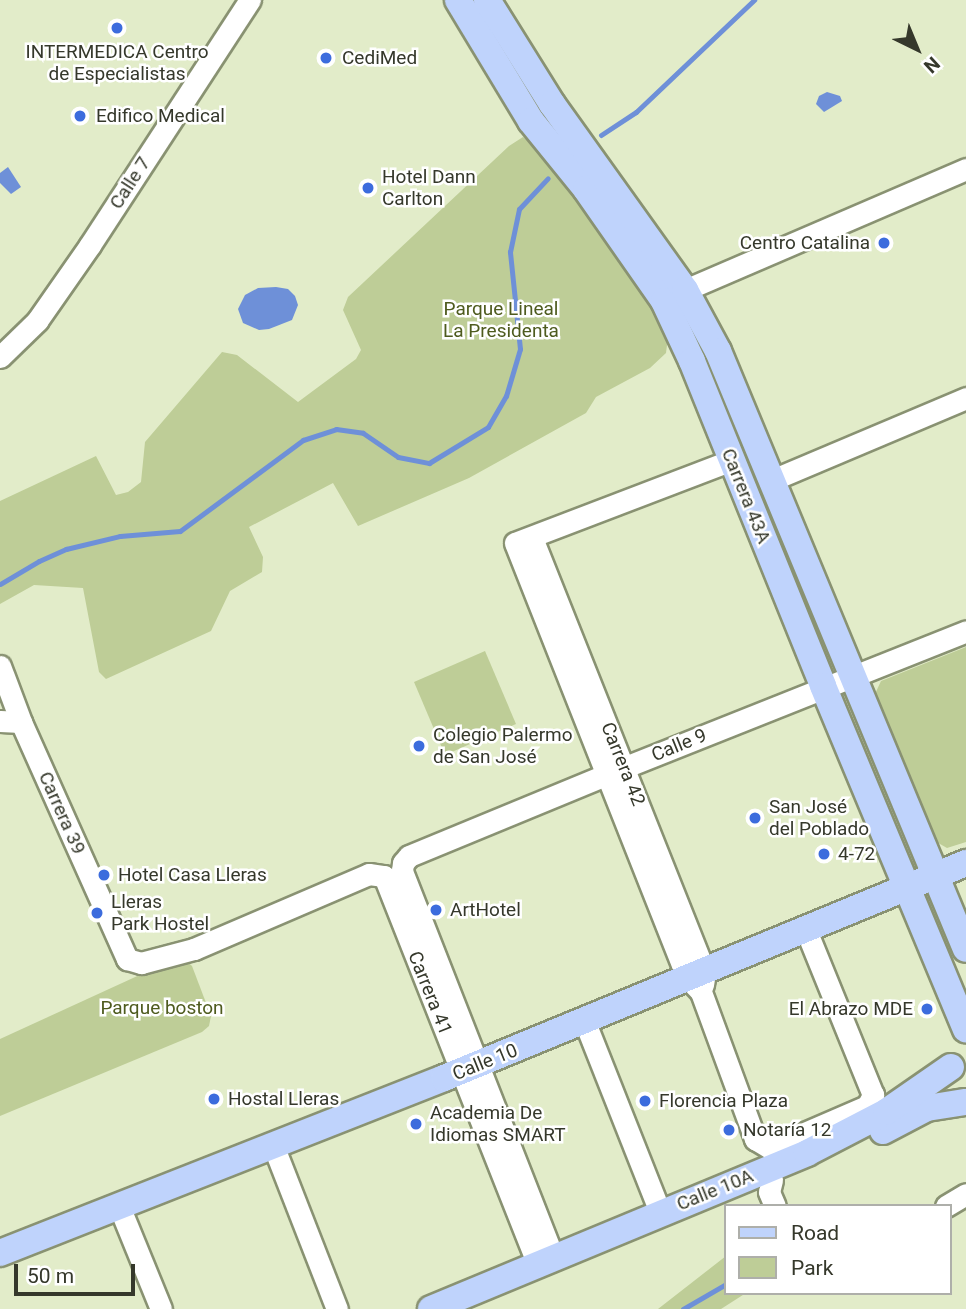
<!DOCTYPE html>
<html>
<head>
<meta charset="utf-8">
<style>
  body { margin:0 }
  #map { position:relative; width:966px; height:1309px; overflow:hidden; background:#e2ecc9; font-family:Roboto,sans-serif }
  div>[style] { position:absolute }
  .green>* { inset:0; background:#becd97 }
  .water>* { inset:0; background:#6e90d8 }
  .stream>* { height:5px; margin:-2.5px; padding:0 2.5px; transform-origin:2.5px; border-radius:2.5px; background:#6e90d8 }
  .roads { filter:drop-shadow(2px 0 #899272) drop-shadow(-2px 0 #899272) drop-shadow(0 2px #899272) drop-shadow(0 -2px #899272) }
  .minor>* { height:21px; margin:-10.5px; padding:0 10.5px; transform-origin:10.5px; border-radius:10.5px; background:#fff }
  .major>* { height:26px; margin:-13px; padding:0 13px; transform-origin:13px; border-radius:13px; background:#bfd3fc }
  .dots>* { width:19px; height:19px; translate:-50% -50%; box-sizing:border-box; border:4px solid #fff; border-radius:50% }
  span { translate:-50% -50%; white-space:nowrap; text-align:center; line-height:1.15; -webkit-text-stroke:5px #fff; paint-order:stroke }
  .poi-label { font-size:19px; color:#35382b }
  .left { translate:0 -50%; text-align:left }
  .right { translate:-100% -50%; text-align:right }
  .street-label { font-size:19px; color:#35382b }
  .park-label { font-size:19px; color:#4e5b1e }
  .legend { position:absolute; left:724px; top:1204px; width:228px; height:91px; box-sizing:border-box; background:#fff; border:2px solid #aeafaa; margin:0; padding:9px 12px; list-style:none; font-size:21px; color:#35382b }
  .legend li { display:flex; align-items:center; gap:14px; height:35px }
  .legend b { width:35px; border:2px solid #aeafaa }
  .north { position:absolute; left:882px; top:14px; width:70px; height:70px; -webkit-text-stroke:5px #fff; paint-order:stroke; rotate:137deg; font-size:19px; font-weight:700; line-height:28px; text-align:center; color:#35382b }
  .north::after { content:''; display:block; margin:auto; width:24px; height:32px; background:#35382b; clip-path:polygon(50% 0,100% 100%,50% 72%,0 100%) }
  .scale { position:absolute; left:14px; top:1264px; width:121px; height:32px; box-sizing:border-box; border:4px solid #35382b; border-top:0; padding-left:9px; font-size:21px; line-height:24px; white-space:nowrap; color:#35382b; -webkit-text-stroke:5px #fff; paint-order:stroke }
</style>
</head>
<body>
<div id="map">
  <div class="green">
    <i style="clip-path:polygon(523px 137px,542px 150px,655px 310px,668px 337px,666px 353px,650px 368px,596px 397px,586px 413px,469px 478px,358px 526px,333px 483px,249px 527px,263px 557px,262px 572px,230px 591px,211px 631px,106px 679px,99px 672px,83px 588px,34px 585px,0 604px,0 501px,96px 456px,116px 495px,128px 492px,141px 482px,145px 442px,222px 352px,237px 355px,298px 402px,356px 359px,361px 350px,343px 310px,348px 297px,509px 146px)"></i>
    <i style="clip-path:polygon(966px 647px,966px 842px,947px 848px,933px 840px,875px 694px,881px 681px)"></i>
    <i style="clip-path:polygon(485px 651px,516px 724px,445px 755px,414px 682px)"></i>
    <i style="clip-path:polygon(184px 959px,192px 966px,211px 1016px,209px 1026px,202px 1032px,0 1116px,0 1039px,157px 967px)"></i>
    <i style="clip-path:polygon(726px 1256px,726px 1293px,746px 1293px,721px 1309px,658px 1309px)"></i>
  </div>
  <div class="water">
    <i style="clip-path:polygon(827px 92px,840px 96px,842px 101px,824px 112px,816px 104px,819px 96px)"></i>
    <i style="clip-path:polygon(8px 167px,21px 187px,11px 194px,0 183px,0 173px)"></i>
    <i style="clip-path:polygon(276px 287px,288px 289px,295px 296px,298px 305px,292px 320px,269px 329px,259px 330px,243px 323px,238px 309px,245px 295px,258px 288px)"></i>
  </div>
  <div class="stream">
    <i style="left:601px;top:135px;width:42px;rotate:-33.3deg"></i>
    <i style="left:636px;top:112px;width:163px;rotate:-43.5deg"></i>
    <i style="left:0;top:584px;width:45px;rotate:-30.5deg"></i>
    <i style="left:39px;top:561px;width:30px;rotate:-24deg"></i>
    <i style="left:66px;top:549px;width:56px;rotate:-13.5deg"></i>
    <i style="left:120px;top:536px;width:60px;rotate:-4.8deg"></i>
    <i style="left:180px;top:531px;width:153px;rotate:-36.5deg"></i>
    <i style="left:303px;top:440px;width:35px;rotate:-18deg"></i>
    <i style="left:336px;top:429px;width:27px;rotate:8deg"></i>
    <i style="left:363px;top:433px;width:42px;rotate:34.4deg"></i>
    <i style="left:398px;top:457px;width:32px;rotate:11deg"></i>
    <i style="left:429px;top:463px;width:69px;rotate:-31.4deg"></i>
    <i style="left:488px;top:427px;width:36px;rotate:-60deg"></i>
    <i style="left:506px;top:396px;width:49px;rotate:-73.4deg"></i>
    <i style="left:520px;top:349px;width:98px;rotate:-95.9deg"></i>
    <i style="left:510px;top:252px;width:44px;rotate:-78.2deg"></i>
    <i style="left:519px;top:209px;width:42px;rotate:-46.9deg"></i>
    <i style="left:683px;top:1309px;width:50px;rotate:-30.2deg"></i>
  </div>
  <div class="roads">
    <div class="minor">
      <i style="left:685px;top:290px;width:306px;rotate:-23.3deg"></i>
      <i style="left:0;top:357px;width:52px;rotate:-44.2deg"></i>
      <i style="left:37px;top:321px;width:93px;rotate:-55.1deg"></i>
      <i style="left:90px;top:245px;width:293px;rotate:-56.9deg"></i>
      <i style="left:732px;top:460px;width:232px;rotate:159.1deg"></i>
      <i style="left:515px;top:543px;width:453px;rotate:68.4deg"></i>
      <i style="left:682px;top:964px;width:15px;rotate:67deg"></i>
      <i style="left:688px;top:978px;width:19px;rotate:47deg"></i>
      <i style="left:701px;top:992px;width:157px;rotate:69.8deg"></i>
      <i style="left:755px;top:1139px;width:17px;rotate:31deg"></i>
      <i style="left:770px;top:1148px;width:106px;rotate:-23.4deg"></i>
      <i style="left:867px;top:1106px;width:13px;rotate:-61deg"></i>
      <i style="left:873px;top:1095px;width:178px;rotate:-112.1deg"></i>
      <i style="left:772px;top:480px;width:211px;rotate:-22.9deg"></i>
      <i style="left:532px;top:538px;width:467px;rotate:68.3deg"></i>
      <i style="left:705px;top:972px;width:13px;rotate:99deg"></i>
      <i style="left:0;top:666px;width:60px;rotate:69.4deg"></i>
      <i style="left:21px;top:722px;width:260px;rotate:65.9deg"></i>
      <i style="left:127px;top:959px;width:15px;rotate:16deg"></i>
      <i style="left:141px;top:963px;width:55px;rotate:-14.8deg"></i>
      <i style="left:194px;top:949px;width:190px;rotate:-23.2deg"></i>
      <i style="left:369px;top:874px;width:15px;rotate:8deg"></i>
      <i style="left:384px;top:876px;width:418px;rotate:68.4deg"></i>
      <i style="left:0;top:721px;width:21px;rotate:3deg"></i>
      <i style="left:584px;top:1020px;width:206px;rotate:68.4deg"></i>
      <i style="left:273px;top:1145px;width:176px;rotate:68.7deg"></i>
      <i style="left:772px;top:1180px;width:12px;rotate:104deg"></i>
      <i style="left:769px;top:1192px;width:15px;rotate:67deg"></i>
      <i style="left:119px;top:1206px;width:111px;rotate:67.8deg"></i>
      <i style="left:946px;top:1206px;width:23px;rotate:-31deg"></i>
      <i style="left:554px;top:1259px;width:417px;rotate:-111.4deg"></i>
      <i style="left:402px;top:871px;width:8px;rotate:-83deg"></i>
      <i style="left:403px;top:863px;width:9px;rotate:-49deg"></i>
      <i style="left:409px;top:856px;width:234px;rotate:-22.4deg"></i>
      <i style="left:625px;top:767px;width:367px;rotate:-21.7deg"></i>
    </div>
    <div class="major">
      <i style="left:458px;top:0;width:141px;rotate:58.9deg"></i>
      <i style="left:531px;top:121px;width:87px;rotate:51deg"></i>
      <i style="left:586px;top:189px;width:136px;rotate:55.1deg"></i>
      <i style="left:664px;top:301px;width:66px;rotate:65deg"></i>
      <i style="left:692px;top:361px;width:350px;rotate:68deg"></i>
      <i style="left:823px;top:686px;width:372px;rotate:67.4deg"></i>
      <i style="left:487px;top:0;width:123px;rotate:58deg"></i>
      <i style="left:552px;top:104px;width:229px;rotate:54.4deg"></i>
      <i style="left:685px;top:290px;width:69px;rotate:61.6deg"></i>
      <i style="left:718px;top:351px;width:647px;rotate:67.48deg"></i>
      <i style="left:883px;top:1131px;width:50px;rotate:-27.6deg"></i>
      <i style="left:927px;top:1108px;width:39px;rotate:-9deg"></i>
      <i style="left:0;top:1253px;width:477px;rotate:-21.5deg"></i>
      <i style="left:444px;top:1078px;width:565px;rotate:-22.39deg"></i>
      <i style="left:431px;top:1309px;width:407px;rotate:-22.5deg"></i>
      <i style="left:807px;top:1153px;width:89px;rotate:-27.4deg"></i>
      <i style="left:886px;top:1112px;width:79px;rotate:-34.7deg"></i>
    </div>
  </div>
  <div class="dots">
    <i style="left:117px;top:28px;background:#3c6cdd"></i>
    <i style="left:326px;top:58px;background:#3c6cdd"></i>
    <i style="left:80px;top:116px;background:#3c6cdd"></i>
    <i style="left:368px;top:188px;background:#3c6cdd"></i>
    <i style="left:884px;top:243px;background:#3c6cdd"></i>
    <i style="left:419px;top:746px;background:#3c6cdd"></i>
    <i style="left:755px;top:818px;background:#3c6cdd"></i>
    <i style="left:824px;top:854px;background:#3c6cdd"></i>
    <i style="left:104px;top:875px;background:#3c6cdd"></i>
    <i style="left:436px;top:910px;background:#3c6cdd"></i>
    <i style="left:97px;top:913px;background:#3c6cdd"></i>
    <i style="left:927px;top:1009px;background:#3c6cdd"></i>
    <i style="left:214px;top:1099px;background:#3c6cdd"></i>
    <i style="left:645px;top:1101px;background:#3c6cdd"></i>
    <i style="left:416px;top:1124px;background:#3c6cdd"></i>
    <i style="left:729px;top:1130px;background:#3c6cdd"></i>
  </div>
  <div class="poi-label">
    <span style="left:117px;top:63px">INTERMEDICA Centro<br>de Especialistas</span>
    <span class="left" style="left:342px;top:58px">CediMed</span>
    <span class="left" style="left:96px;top:116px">Edifico Medical</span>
    <span class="left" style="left:382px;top:188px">Hotel Dann<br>Carlton</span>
    <span class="right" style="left:870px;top:243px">Centro Catalina</span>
    <span class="left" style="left:433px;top:746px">Colegio Palermo<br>de San José</span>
    <span class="left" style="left:769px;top:818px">San José<br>del Poblado</span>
    <span class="left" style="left:838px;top:854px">4-72</span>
    <span class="left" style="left:118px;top:875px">Hotel Casa Lleras</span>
    <span class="left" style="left:111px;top:913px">Lleras<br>Park Hostel</span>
    <span class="left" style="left:450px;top:910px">ArtHotel</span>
    <span class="right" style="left:913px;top:1009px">El Abrazo MDE</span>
    <span class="left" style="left:228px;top:1099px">Hostal Lleras</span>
    <span class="left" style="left:659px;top:1101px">Florencia Plaza</span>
    <span class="left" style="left:430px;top:1124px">Academia De<br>Idiomas SMART</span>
    <span class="left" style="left:743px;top:1130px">Notaría 12</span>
  </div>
  <div class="street-label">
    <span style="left:130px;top:183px;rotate:-57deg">Calle 7</span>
    <span style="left:746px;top:496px;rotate:68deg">Carrera 43A</span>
    <span style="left:679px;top:745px;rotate:-22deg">Calle 9</span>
    <span style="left:623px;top:764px;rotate:68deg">Carrera 42</span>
    <span style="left:62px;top:813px;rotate:66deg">Carrera 39</span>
    <span style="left:430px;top:993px;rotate:68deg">Carrera 41</span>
    <span style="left:485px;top:1062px;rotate:-22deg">Calle 10</span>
    <span style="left:715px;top:1190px;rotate:-22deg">Calle 10A</span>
  </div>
  <div class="park-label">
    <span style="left:501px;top:320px">Parque Lineal<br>La Presidenta</span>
    <span style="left:162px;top:1008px">Parque boston</span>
  </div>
  <ul class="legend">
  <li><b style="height:9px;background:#bfd3fc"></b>Road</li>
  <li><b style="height:19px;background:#becd97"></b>Park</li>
  </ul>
  <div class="north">N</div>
  <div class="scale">50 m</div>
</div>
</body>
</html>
